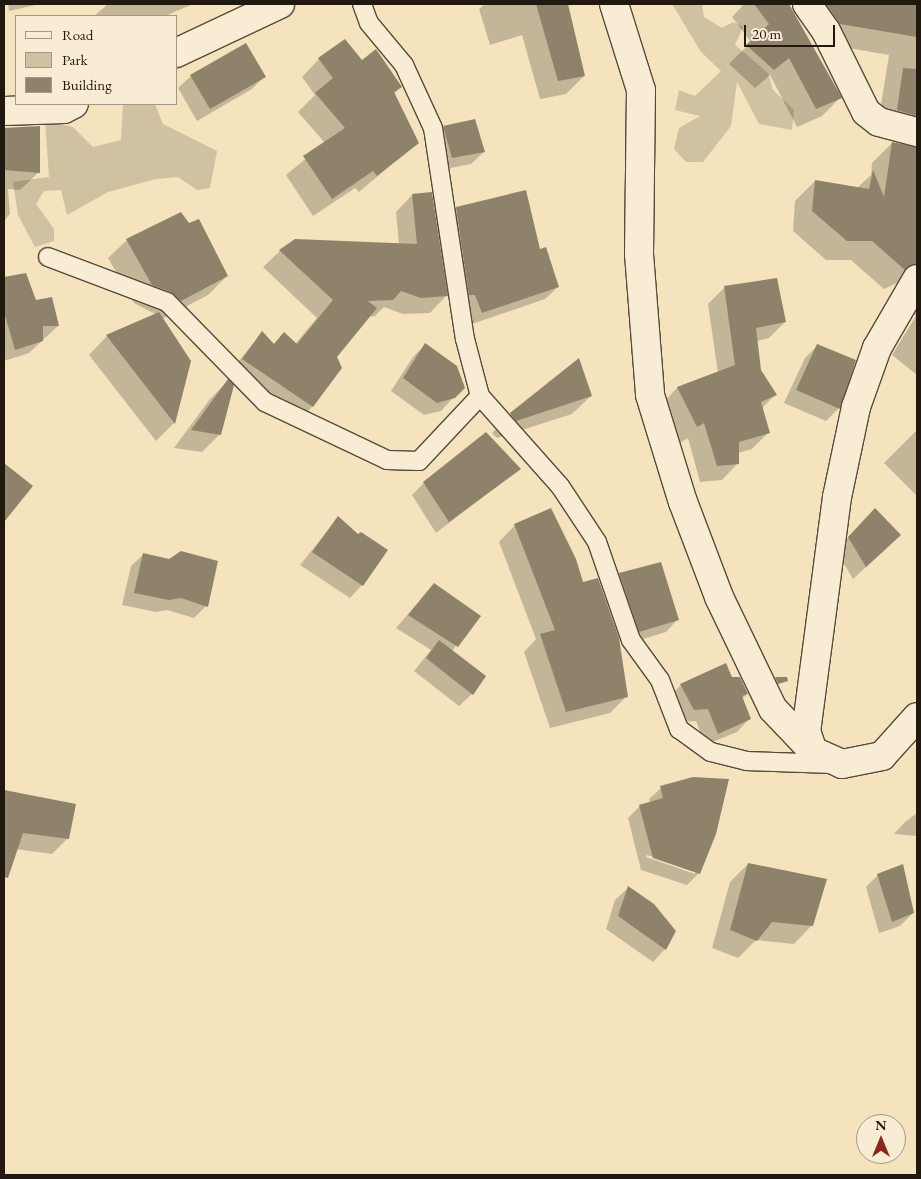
<!DOCTYPE html>
<html>
<head>
<meta charset="utf-8">
<style>
  body { margin:0 }
  #map { position:relative; width:921px; height:1179px; overflow:hidden; background:#f4e3bd; font-family:"EB Garamond",serif }
  div>[style] { position:absolute }
  .green>* { inset:0; background:#d0c1a0 }
  .shadow>* { inset:0; background:#0003 }
  .building>* { inset:0; background:#8f826a }
  .roads { filter:drop-shadow(1px 0 #564c3b) drop-shadow(-1px 0 #564c3b) drop-shadow(0 1px #564c3b) drop-shadow(0 -1px #564c3b) }
  .service>* { height:18px; margin:-9px; padding:0 9px; transform-origin:9px; border-radius:9px; background:#f8edd4 }
  .minor>* { height:28px; margin:-14px; padding:0 14px; transform-origin:14px; border-radius:14px; background:#f8edd4 }
  span { translate:-50% -50%; white-space:nowrap; text-align:center; line-height:1.15; -webkit-text-stroke:4.5px #f8edd4; paint-order:stroke }
  .frame { position:absolute; inset:0; border:5px solid #211910; pointer-events:none }
  .legend { position:absolute; left:15px; top:15px; width:162px; height:90px; box-sizing:border-box; background:#f8edd4; border:1px solid #a29886; margin:0; padding:6px 9px; list-style:none; font-size:15px; color:#211910 }
  .legend li { display:flex; align-items:center; gap:10px; height:25px }
  .legend b { width:25px; border:1px solid #a29886 }
  .north { position:absolute; left:856px; top:1114px; width:50px; height:50px; box-sizing:border-box; background:#f8edd4; border:1px solid #a29886; border-radius:50%; rotate:0deg; font-size:14px; font-weight:700; line-height:20px; text-align:center; color:#211910 }
  .north::after { content:''; display:block; margin:auto; width:18px; height:22px; background:#8f2418; clip-path:polygon(50% 0,100% 100%,50% 72%,0 100%) }
  .scale { position:absolute; left:744px; top:25px; width:91px; height:22px; box-sizing:border-box; border:2px solid #211910; border-top:0; padding-left:6px; font-size:15px; line-height:18px; white-space:nowrap; color:#211910; -webkit-text-stroke:4px #f8edd4; paint-order:stroke }
</style>
</head>
<body>
<div id="map">
  <div class="green">
    <i style="clip-path:polygon(672px 4px,702px 4px,704px 17px,722px 28px,733px 22px,743px 27px,735px 45px,768px 73px,773px 90px,794px 110px,792px 130px,759px 124px,737px 82px,731px 126px,703px 162px,686px 162px,674px 149px,679px 128px,700px 116px,675px 110px,679px 90px,695px 96px,721px 71px,701px 52px)"></i>
    <i style="clip-path:polygon(123px 104px,155px 104px,163px 124px,217px 151px,210px 188px,197px 190px,178px 177px,156px 179px,108px 192px,67px 215px,61px 190px,44px 191px,36px 204px,54px 229px,54px 241px,35px 247px,18px 215px,13px 182px,49px 177px,45px 120px,73px 127px,93px 147px,121px 140px)"></i>
  </div>
  <div class="shadow">
    <i style="clip-path:polygon(8px 4px,40px 4px,9px 11px)"></i>
    <i style="clip-path:polygon(108px 4px,193px 4px,165px 16px,94px 16px)"></i>
    <i style="clip-path:polygon(485px 4px,566px 4px,584px 76px,566px 94px,540px 99px,522px 35px,490px 45px,479px 9px)"></i>
    <i style="clip-path:polygon(744px 4px,788px 4px,840px 98px,822px 116px,797px 127px,770px 75px,755px 88px,729px 64px,751px 42px,732px 17px)"></i>
    <i style="clip-path:polygon(825px 4px,917px 4px,917px 375px,892px 355px,916px 316px,909px 310px,911px 291px,897px 283px,884px 289px,851px 260px,826px 260px,793px 231px,795px 201px,815px 181px,857px 188px,871px 175px,872px 163px,892px 143px,910px 146px,908px 140px,877px 130px,889px 55px,820px 43px)"></i>
    <i style="clip-path:polygon(319px 59px,362px 62px,401px 87px,394px 94px,417px 143px,359px 192px,355px 188px,313px 216px,286px 175px,325px 143px,298px 112px,315px 95px,302px 77px)"></i>
    <i style="clip-path:polygon(191px 76px,264px 77px,252px 89px,197px 121px,178px 88px)"></i>
    <i style="clip-path:polygon(39px 127px,39px 172px,20px 190px,8px 189px,10px 214px,4px 221px,4px 129px)"></i>
    <i style="clip-path:polygon(444px 127px,484px 152px,471px 164px,440px 170px,432px 140px)"></i>
    <i style="clip-path:polygon(412px 195px,446px 296px,430px 313px,403px 314px,384px 307px,375px 316px,368px 317px,336px 357px,312px 407px,296px 424px,226px 376px,262px 333px,273px 345px,284px 334px,295px 344px,317px 318px,263px 267px,280px 251px,399px 244px,396px 212px)"></i>
    <i style="clip-path:polygon(456px 208px,539px 251px,558px 287px,545px 299px,469px 325px,444px 221px)"></i>
    <i style="clip-path:polygon(127px 240px,227px 276px,208px 295px,162px 319px,190px 361px,174px 423px,156px 441px,89px 355px,107px 336px,157px 315px,134px 303px,108px 258px)"></i>
    <i style="clip-path:polygon(25px 275px,35px 302px,58px 326px,29px 353px,4px 361px,4px 278px)"></i>
    <i style="clip-path:polygon(776px 280px,785px 322px,769px 338px,757px 341px,760px 370px,775px 395px,761px 409px,768px 433px,752px 449px,738px 453px,738px 463px,722px 480px,700px 482px,688px 438px,680px 443px,661px 405px,677px 388px,718px 373px,708px 304px,724px 288px)"></i>
    <i style="clip-path:polygon(425px 345px,463px 387px,441px 411px,424px 415px,391px 391px,413px 357px)"></i>
    <i style="clip-path:polygon(817px 346px,839px 408px,826px 421px,784px 403px,805px 358px)"></i>
    <i style="clip-path:polygon(579px 360px,591px 396px,572px 414px,497px 438px,492px 433px,510px 414px)"></i>
    <i style="clip-path:polygon(228px 381px,220px 434px,202px 452px,174px 448px,210px 399px)"></i>
    <i style="clip-path:polygon(917px 430px,917px 496px,884px 463px)"></i>
    <i style="clip-path:polygon(4px 465px,31px 486px,4px 520px)"></i>
    <i style="clip-path:polygon(519px 469px,436px 533px,412px 495px,424px 483px)"></i>
    <i style="clip-path:polygon(875px 510px,887px 548px,853px 579px,836px 550px)"></i>
    <i style="clip-path:polygon(338px 518px,362px 585px,350px 598px,300px 565px)"></i>
    <i style="clip-path:polygon(515px 525px,582px 584px,626px 697px,610px 713px,550px 728px,524px 652px,536px 639px,499px 542px)"></i>
    <i style="clip-path:polygon(144px 554px,206px 606px,194px 618px,167px 610px,156px 612px,122px 605px,131px 566px)"></i>
    <i style="clip-path:polygon(620px 574px,678px 619px,666px 632px,627px 644px,607px 586px)"></i>
    <i style="clip-path:polygon(434px 584px,479px 616px,452px 651px,472px 694px,459px 706px,414px 671px,431px 650px,396px 628px)"></i>
    <i style="clip-path:polygon(731px 678px,747px 694px,742px 699px,749px 719px,737px 732px,705px 745px,696px 721px,681px 722px,669px 697px,681px 685px)"></i>
    <i style="clip-path:polygon(evenodd,661px 788px,699px 873px,687px 885px,641px 870px,628px 818px,640px 806px,650px 803px,649px 799px,661px 788px,647px 855px,695px 871px,695px 874px,646px 857px,647px 855px)"></i>
    <i style="clip-path:polygon(4px 791px,75px 805px,68px 838px,52px 854px,15px 849px,6px 858px,4px 870px)"></i>
    <i style="clip-path:polygon(917px 813px,917px 836px,894px 834px,905px 822px)"></i>
    <i style="clip-path:polygon(748px 864px,812px 925px,794px 944px,756px 940px,738px 958px,712px 948px,730px 882px)"></i>
    <i style="clip-path:polygon(878px 875px,913px 913px,900px 926px,879px 933px,866px 887px)"></i>
    <i style="clip-path:polygon(628px 888px,674px 931px,665px 949px,653px 962px,606px 929px,615px 900px)"></i>
  </div>
  <div class="building">
    <i style="clip-path:polygon(536px 4px,568px 4px,585px 76px,558px 81px)"></i>
    <i style="clip-path:polygon(754px 4px,789px 4px,842px 98px,816px 109px,789px 58px,774px 70px,746px 45px,769px 24px)"></i>
    <i style="clip-path:polygon(826px 4px,917px 4px,917px 37px,840px 24px)"></i>
    <i style="clip-path:polygon(345px 39px,362px 60px,376px 49px,402px 87px,394px 92px,419px 143px,377px 176px,373px 171px,332px 199px,303px 156px,345px 128px,315px 93px,333px 78px,318px 58px)"></i>
    <i style="clip-path:polygon(246px 43px,266px 77px,210px 109px,190px 75px)"></i>
    <i style="clip-path:polygon(903px 68px,917px 69px,917px 116px,897px 110px)"></i>
    <i style="clip-path:polygon(475px 119px,485px 152px,452px 158px,443px 126px)"></i>
    <i style="clip-path:polygon(40px 126px,40px 173px,4px 170px,4px 128px)"></i>
    <i style="clip-path:polygon(892px 142px,917px 147px,917px 263px,905px 270px,872px 241px,847px 241px,812px 211px,815px 180px,869px 189px,873px 170px,884px 197px)"></i>
    <i style="clip-path:polygon(526px 190px,540px 249px,546px 247px,559px 287px,482px 313px,475px 295px,469px 295px,456px 207px)"></i>
    <i style="clip-path:polygon(432px 192px,448px 296px,421px 298px,401px 291px,393px 300px,368px 301px,377px 308px,337px 357px,342px 368px,313px 407px,242px 359px,262px 331px,274px 344px,284px 332px,297px 344px,333px 300px,279px 250px,295px 239px,417px 244px,412px 194px)"></i>
    <i style="clip-path:polygon(181px 212px,189px 223px,199px 219px,228px 276px,181px 301px,171px 292px,152px 285px,126px 239px)"></i>
    <i style="clip-path:polygon(26px 273px,36px 300px,52px 297px,59px 326px,43px 326px,43px 341px,15px 350px,4px 312px,4px 277px)"></i>
    <i style="clip-path:polygon(777px 278px,786px 322px,756px 328px,761px 370px,777px 395px,761px 402px,770px 433px,739px 442px,739px 464px,717px 466px,704px 423px,697px 427px,677px 387px,735px 365px,724px 286px)"></i>
    <i style="clip-path:polygon(159px 312px,191px 361px,175px 424px,106px 335px)"></i>
    <i style="clip-path:polygon(425px 343px,457px 366px,465px 388px,455px 398px,437px 403px,403px 378px)"></i>
    <i style="clip-path:polygon(817px 344px,856px 360px,840px 409px,796px 390px)"></i>
    <i style="clip-path:polygon(579px 358px,592px 396px,516px 421px,510px 413px)"></i>
    <i style="clip-path:polygon(228px 379px,234px 385px,221px 435px,191px 430px)"></i>
    <i style="clip-path:polygon(486px 432px,521px 469px,449px 522px,423px 482px)"></i>
    <i style="clip-path:polygon(4px 463px,33px 486px,4px 522px)"></i>
    <i style="clip-path:polygon(551px 508px,576px 559px,583px 582px,598px 578px,619px 638px,628px 697px,566px 712px,540px 634px,555px 630px,514px 524px)"></i>
    <i style="clip-path:polygon(875px 508px,901px 535px,866px 567px,848px 537px)"></i>
    <i style="clip-path:polygon(338px 516px,358px 534px,361px 532px,388px 550px,363px 586px,312px 552px)"></i>
    <i style="clip-path:polygon(181px 551px,218px 561px,208px 607px,181px 598px,169px 600px,134px 593px,143px 553px,169px 559px)"></i>
    <i style="clip-path:polygon(661px 562px,679px 620px,639px 632px,619px 573px)"></i>
    <i style="clip-path:polygon(434px 583px,481px 616px,458px 647px,408px 615px)"></i>
    <i style="clip-path:polygon(439px 640px,486px 676px,473px 695px,426px 658px)"></i>
    <i style="clip-path:polygon(726px 663px,732px 677px,740px 677px,748px 694px,742px 696px,751px 719px,718px 734px,708px 709px,694px 710px,680px 684px)"></i>
    <i style="clip-path:polygon(775px 677px,787px 677px,788px 681px,778px 684px)"></i>
    <i style="clip-path:polygon(693px 777px,729px 779px,716px 834px,700px 874px,653px 858px,639px 805px,663px 798px,660px 786px)"></i>
    <i style="clip-path:polygon(4px 790px,76px 804px,69px 839px,23px 833px,8px 878px,4px 877px)"></i>
    <i style="clip-path:polygon(748px 863px,827px 879px,813px 926px,772px 922px,757px 941px,730px 930px)"></i>
    <i style="clip-path:polygon(903px 864px,914px 913px,892px 922px,877px 874px)"></i>
    <i style="clip-path:polygon(628px 886px,654px 904px,676px 931px,666px 950px,618px 916px)"></i>
  </div>
  <div class="roads">
    <div class="service">
      <i style="left:362px;top:4px;width:20px;rotate:70deg"></i>
      <i style="left:369px;top:23px;width:55px;rotate:50.2deg"></i>
      <i style="left:404px;top:65px;width:69px;rotate:65.3deg"></i>
      <i style="left:433px;top:128px;width:213px;rotate:81.4deg"></i>
      <i style="left:465px;top:339px;width:59px;rotate:75.3deg"></i>
      <i style="left:480px;top:396px;width:120px;rotate:48.4deg"></i>
      <i style="left:560px;top:486px;width:67px;rotate:56.5deg"></i>
      <i style="left:597px;top:542px;width:104px;rotate:70.9deg"></i>
      <i style="left:631px;top:640px;width:49px;rotate:54.1deg"></i>
      <i style="left:660px;top:680px;width:53px;rotate:68.8deg"></i>
      <i style="left:679px;top:729px;width:39px;rotate:36deg"></i>
      <i style="left:711px;top:752px;width:37px;rotate:14deg"></i>
      <i style="left:747px;top:761px;width:84px;rotate:2deg"></i>
      <i style="left:48px;top:257px;width:127px;rotate:20.7deg"></i>
      <i style="left:167px;top:302px;width:140px;rotate:45.6deg"></i>
      <i style="left:265px;top:402px;width:135px;rotate:25.4deg"></i>
      <i style="left:387px;top:460px;width:32px;rotate:2deg"></i>
      <i style="left:419px;top:461px;width:89px;rotate:-46.8deg"></i>
    </div>
    <div class="minor">
      <i style="left:614px;top:4px;width:90px;rotate:72.6deg"></i>
      <i style="left:641px;top:90px;width:164px;rotate:90.7deg"></i>
      <i style="left:639px;top:254px;width:141px;rotate:85.5deg"></i>
      <i style="left:650px;top:395px;width:112px;rotate:72.9deg"></i>
      <i style="left:683px;top:502px;width:102px;rotate:69.2deg"></i>
      <i style="left:719px;top:597px;width:124px;rotate:64.3deg"></i>
      <i style="left:773px;top:709px;width:58px;rotate:46.4deg"></i>
      <i style="left:807px;top:4px;width:33px;rotate:55deg"></i>
      <i style="left:826px;top:31px;width:90px;rotate:63.7deg"></i>
      <i style="left:866px;top:112px;width:16px;rotate:38deg"></i>
      <i style="left:879px;top:122px;width:39px;rotate:15deg"></i>
      <i style="left:176px;top:53px;width:115px;rotate:-25.2deg"></i>
      <i style="left:4px;top:111px;width:60px;rotate:-1.9deg"></i>
      <i style="left:64px;top:109px;width:11px;rotate:-27deg"></i>
      <i style="left:917px;top:279px;width:80px;rotate:120.1deg"></i>
      <i style="left:877px;top:348px;width:63px;rotate:109.6deg"></i>
      <i style="left:856px;top:407px;width:92px;rotate:101.9deg"></i>
      <i style="left:837px;top:497px;width:236px;rotate:97.5deg"></i>
      <i style="left:806px;top:731px;width:21px;rotate:71deg"></i>
      <i style="left:813px;top:751px;width:32px;rotate:24deg"></i>
      <i style="left:842px;top:764px;width:41px;rotate:-11.3deg"></i>
      <i style="left:882px;top:756px;width:52px;rotate:-48.1deg"></i>
    </div>
  </div>
  <div class="frame"></div>
  <ul class="legend">
  <li><b style="height:6px;background:#f8edd4"></b>Road</li>
  <li><b style="height:14px;background:#d0c1a0"></b>Park</li>
  <li><b style="height:14px;background:#8f826a"></b>Building</li>
  </ul>
  <div class="north">N</div>
  <div class="scale">20 m</div>
</div>
</body>
</html>
